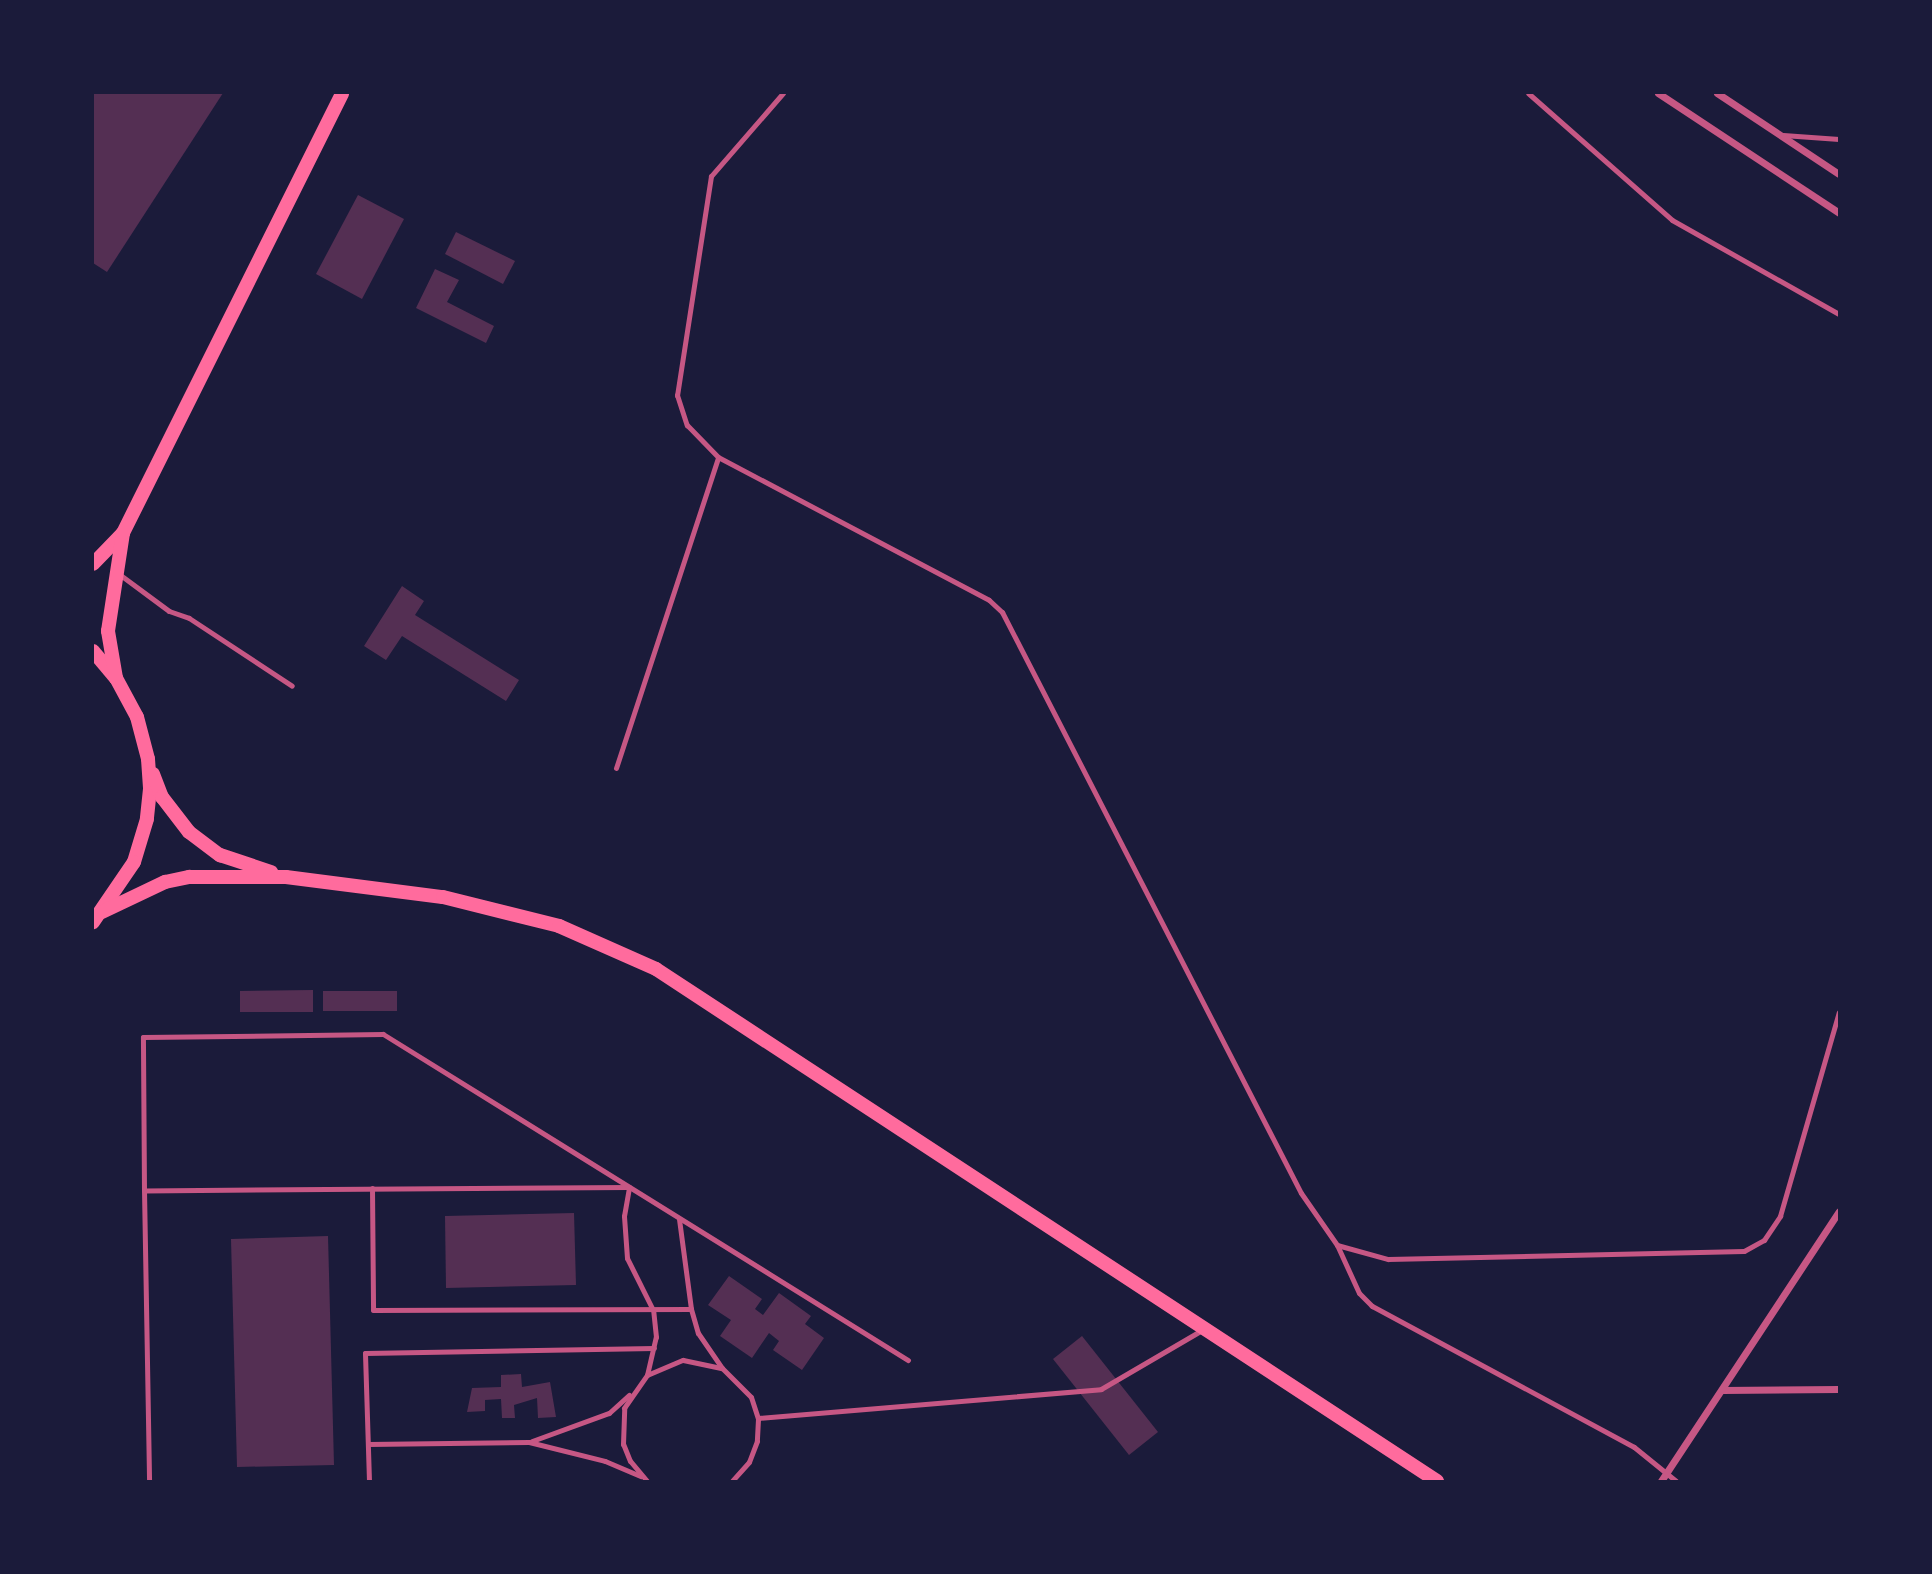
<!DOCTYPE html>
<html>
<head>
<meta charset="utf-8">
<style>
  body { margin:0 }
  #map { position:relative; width:1932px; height:1574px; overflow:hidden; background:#1b1b3a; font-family:Manrope,sans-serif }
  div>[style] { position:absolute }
  .building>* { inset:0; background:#542f53 }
  .service>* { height:5px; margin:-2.5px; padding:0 2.5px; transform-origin:2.5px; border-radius:2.5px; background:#c65784 }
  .minor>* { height:7px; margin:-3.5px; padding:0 3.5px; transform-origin:3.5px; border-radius:3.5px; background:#c65784 }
  .secondary>* { height:14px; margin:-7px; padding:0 7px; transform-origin:7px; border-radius:7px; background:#ff6b9d }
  span { translate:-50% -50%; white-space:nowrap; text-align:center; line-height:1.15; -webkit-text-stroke:7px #1b1b3a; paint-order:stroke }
  .frame { position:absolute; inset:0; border:94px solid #1b1b3a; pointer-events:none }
</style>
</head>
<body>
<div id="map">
  <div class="building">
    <i style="clip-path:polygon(93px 93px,223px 93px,107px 272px,93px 263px)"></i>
    <i style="clip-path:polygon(358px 195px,404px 219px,362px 299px,316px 274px)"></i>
    <i style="clip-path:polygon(456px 232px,515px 261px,503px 284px,445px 254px)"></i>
    <i style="clip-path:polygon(435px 269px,459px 280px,447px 302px,494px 326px,486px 343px,416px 308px)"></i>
    <i style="clip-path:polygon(402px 586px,424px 601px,415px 615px,519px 680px,506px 701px,402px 636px,386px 660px,364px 646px)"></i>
    <i style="clip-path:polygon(313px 990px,313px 1012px,240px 1012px,240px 991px)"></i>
    <i style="clip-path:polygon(323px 991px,397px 991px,397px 1011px,323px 1011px)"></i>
    <i style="clip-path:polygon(574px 1213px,576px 1285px,446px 1288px,445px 1216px)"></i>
    <i style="clip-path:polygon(328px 1236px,334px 1465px,237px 1467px,231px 1239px)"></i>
    <i style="clip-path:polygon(729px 1276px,762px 1299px,755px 1309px,763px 1315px,779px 1293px,811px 1316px,805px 1324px,824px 1338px,802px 1370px,773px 1350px,779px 1341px,769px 1333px,752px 1358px,720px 1336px,731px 1320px,708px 1305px)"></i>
    <i style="clip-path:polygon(1082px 1336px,1158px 1432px,1129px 1455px,1053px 1359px)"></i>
    <i style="clip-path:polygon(521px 1374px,522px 1387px,550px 1382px,556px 1417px,538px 1418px,537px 1398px,514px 1405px,515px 1418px,502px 1418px,501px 1399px,485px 1400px,485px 1411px,467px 1412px,472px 1388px,501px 1387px,501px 1375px)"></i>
  </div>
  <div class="service">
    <i style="left:783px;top:93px;width:110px;rotate:130.9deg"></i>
    <i style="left:711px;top:176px;width:222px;rotate:98.8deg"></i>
    <i style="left:677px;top:395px;width:32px;rotate:72deg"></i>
    <i style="left:687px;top:425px;width:45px;rotate:45.9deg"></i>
    <i style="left:718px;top:457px;width:306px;rotate:27.8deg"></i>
    <i style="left:989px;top:600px;width:18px;rotate:43deg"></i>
    <i style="left:1002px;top:612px;width:653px;rotate:62.77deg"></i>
    <i style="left:1301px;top:1193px;width:63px;rotate:55.3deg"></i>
    <i style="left:1528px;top:93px;width:192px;rotate:41.4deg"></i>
    <i style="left:1672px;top:220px;width:192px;rotate:29.4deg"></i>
    <i style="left:1783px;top:135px;width:56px;rotate:4.1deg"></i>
    <i style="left:119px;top:574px;width:62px;rotate:36.5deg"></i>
    <i style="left:169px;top:611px;width:21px;rotate:19deg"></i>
    <i style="left:189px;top:618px;width:123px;rotate:33.4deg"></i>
    <i style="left:616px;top:768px;width:327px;rotate:-71.8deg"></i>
    <i style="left:372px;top:1188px;width:122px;rotate:89.5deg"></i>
    <i style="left:373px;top:1310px;width:318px;rotate:-0.2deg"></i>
    <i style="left:144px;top:1190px;width:291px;rotate:89deg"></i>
    <i style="left:679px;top:1219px;width:91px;rotate:82.4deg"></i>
    <i style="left:691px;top:1309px;width:25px;rotate:74deg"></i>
    <i style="left:698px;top:1333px;width:42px;rotate:55.6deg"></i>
    <i style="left:647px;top:1375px;width:39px;rotate:-77deg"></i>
    <i style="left:656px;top:1337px;width:27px;rotate:-96deg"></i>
    <i style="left:653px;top:1310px;width:58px;rotate:-116.6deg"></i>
    <i style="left:627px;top:1258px;width:42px;rotate:-94.1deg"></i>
    <i style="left:624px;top:1216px;width:29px;rotate:-80deg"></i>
    <i style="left:629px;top:1187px;width:485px;rotate:179.6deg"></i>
    <i style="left:144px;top:1190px;width:153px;rotate:-90.4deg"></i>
    <i style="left:143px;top:1037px;width:240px;rotate:-0.7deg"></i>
    <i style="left:383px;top:1034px;width:618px;rotate:31.84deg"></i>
    <i style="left:758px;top:1418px;width:344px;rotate:-4.8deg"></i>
    <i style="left:1101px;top:1389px;width:117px;rotate:-30.3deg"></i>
    <i style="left:532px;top:1441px;width:82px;rotate:-20deg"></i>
    <i style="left:609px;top:1413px;width:27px;rotate:-42deg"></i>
    <i style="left:368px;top:1444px;width:161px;rotate:-0.7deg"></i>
    <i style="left:529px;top:1442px;width:78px;rotate:14deg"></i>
    <i style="left:605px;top:1461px;width:39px;rotate:23deg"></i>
    <i style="left:369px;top:1481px;width:128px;rotate:-91.8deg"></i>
    <i style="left:365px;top:1353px;width:289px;rotate:-1deg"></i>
    <i style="left:647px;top:1481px;width:26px;rotate:-130deg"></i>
    <i style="left:630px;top:1461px;width:18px;rotate:-112deg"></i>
    <i style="left:623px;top:1444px;width:36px;rotate:-88deg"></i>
    <i style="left:624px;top:1408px;width:40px;rotate:-55.1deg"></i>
    <i style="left:647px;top:1375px;width:39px;rotate:-23deg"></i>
    <i style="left:683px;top:1360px;width:40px;rotate:12deg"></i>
    <i style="left:722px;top:1368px;width:41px;rotate:45deg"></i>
    <i style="left:751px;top:1397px;width:23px;rotate:72deg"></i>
    <i style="left:758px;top:1419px;width:22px;rotate:93deg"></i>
    <i style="left:757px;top:1441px;width:22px;rotate:111deg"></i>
    <i style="left:749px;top:1462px;width:25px;rotate:132deg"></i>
    <i style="left:1676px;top:1481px;width:54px;rotate:-141deg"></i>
    <i style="left:1634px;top:1447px;width:298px;rotate:-151.7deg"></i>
    <i style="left:1372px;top:1306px;width:18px;rotate:-135deg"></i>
    <i style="left:1359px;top:1293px;width:53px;rotate:-114.6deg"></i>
    <i style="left:1337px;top:1245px;width:53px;rotate:15.4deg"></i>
    <i style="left:1388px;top:1259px;width:356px;rotate:-1.3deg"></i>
    <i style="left:1744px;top:1251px;width:23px;rotate:-29deg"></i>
    <i style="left:1764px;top:1240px;width:29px;rotate:-56deg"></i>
    <i style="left:1780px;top:1216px;width:212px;rotate:-73.9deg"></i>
  </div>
  <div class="minor">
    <i style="left:1658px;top:93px;width:217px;rotate:33.5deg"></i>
    <i style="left:1717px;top:93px;width:146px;rotate:33.6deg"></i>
    <i style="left:1722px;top:1390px;width:117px;rotate:-0.5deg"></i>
    <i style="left:1661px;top:1481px;width:323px;rotate:-56.6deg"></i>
  </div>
  <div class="secondary">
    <i style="left:93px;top:564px;width:43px;rotate:-45.9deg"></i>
    <i style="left:93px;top:651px;width:35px;rotate:50deg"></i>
    <i style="left:116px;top:678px;width:44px;rotate:61.7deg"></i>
    <i style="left:137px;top:717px;width:43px;rotate:75.3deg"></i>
    <i style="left:148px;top:759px;width:30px;rotate:86deg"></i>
    <i style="left:150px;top:789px;width:30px;rotate:96deg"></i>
    <i style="left:147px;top:819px;width:45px;rotate:106.8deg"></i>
    <i style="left:134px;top:862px;width:73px;rotate:124.3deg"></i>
    <i style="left:116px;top:678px;width:48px;rotate:-99.7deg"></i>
    <i style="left:108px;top:631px;width:99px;rotate:-81.3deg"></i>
    <i style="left:123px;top:533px;width:491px;rotate:-63.5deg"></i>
    <i style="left:153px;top:774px;width:25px;rotate:69deg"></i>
    <i style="left:162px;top:797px;width:44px;rotate:52.4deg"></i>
    <i style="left:189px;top:832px;width:39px;rotate:37deg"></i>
    <i style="left:220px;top:855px;width:54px;rotate:18.4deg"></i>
    <i style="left:102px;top:912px;width:70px;rotate:-25.5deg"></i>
    <i style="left:165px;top:882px;width:25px;rotate:-12deg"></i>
    <i style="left:189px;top:877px;width:97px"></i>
    <i style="left:286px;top:877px;width:158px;rotate:7.3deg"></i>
    <i style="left:443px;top:897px;width:120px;rotate:14deg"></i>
    <i style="left:559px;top:926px;width:106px;rotate:23.9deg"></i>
    <i style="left:656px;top:969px;width:934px;rotate:33.25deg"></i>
  </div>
  <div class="frame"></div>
</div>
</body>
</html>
